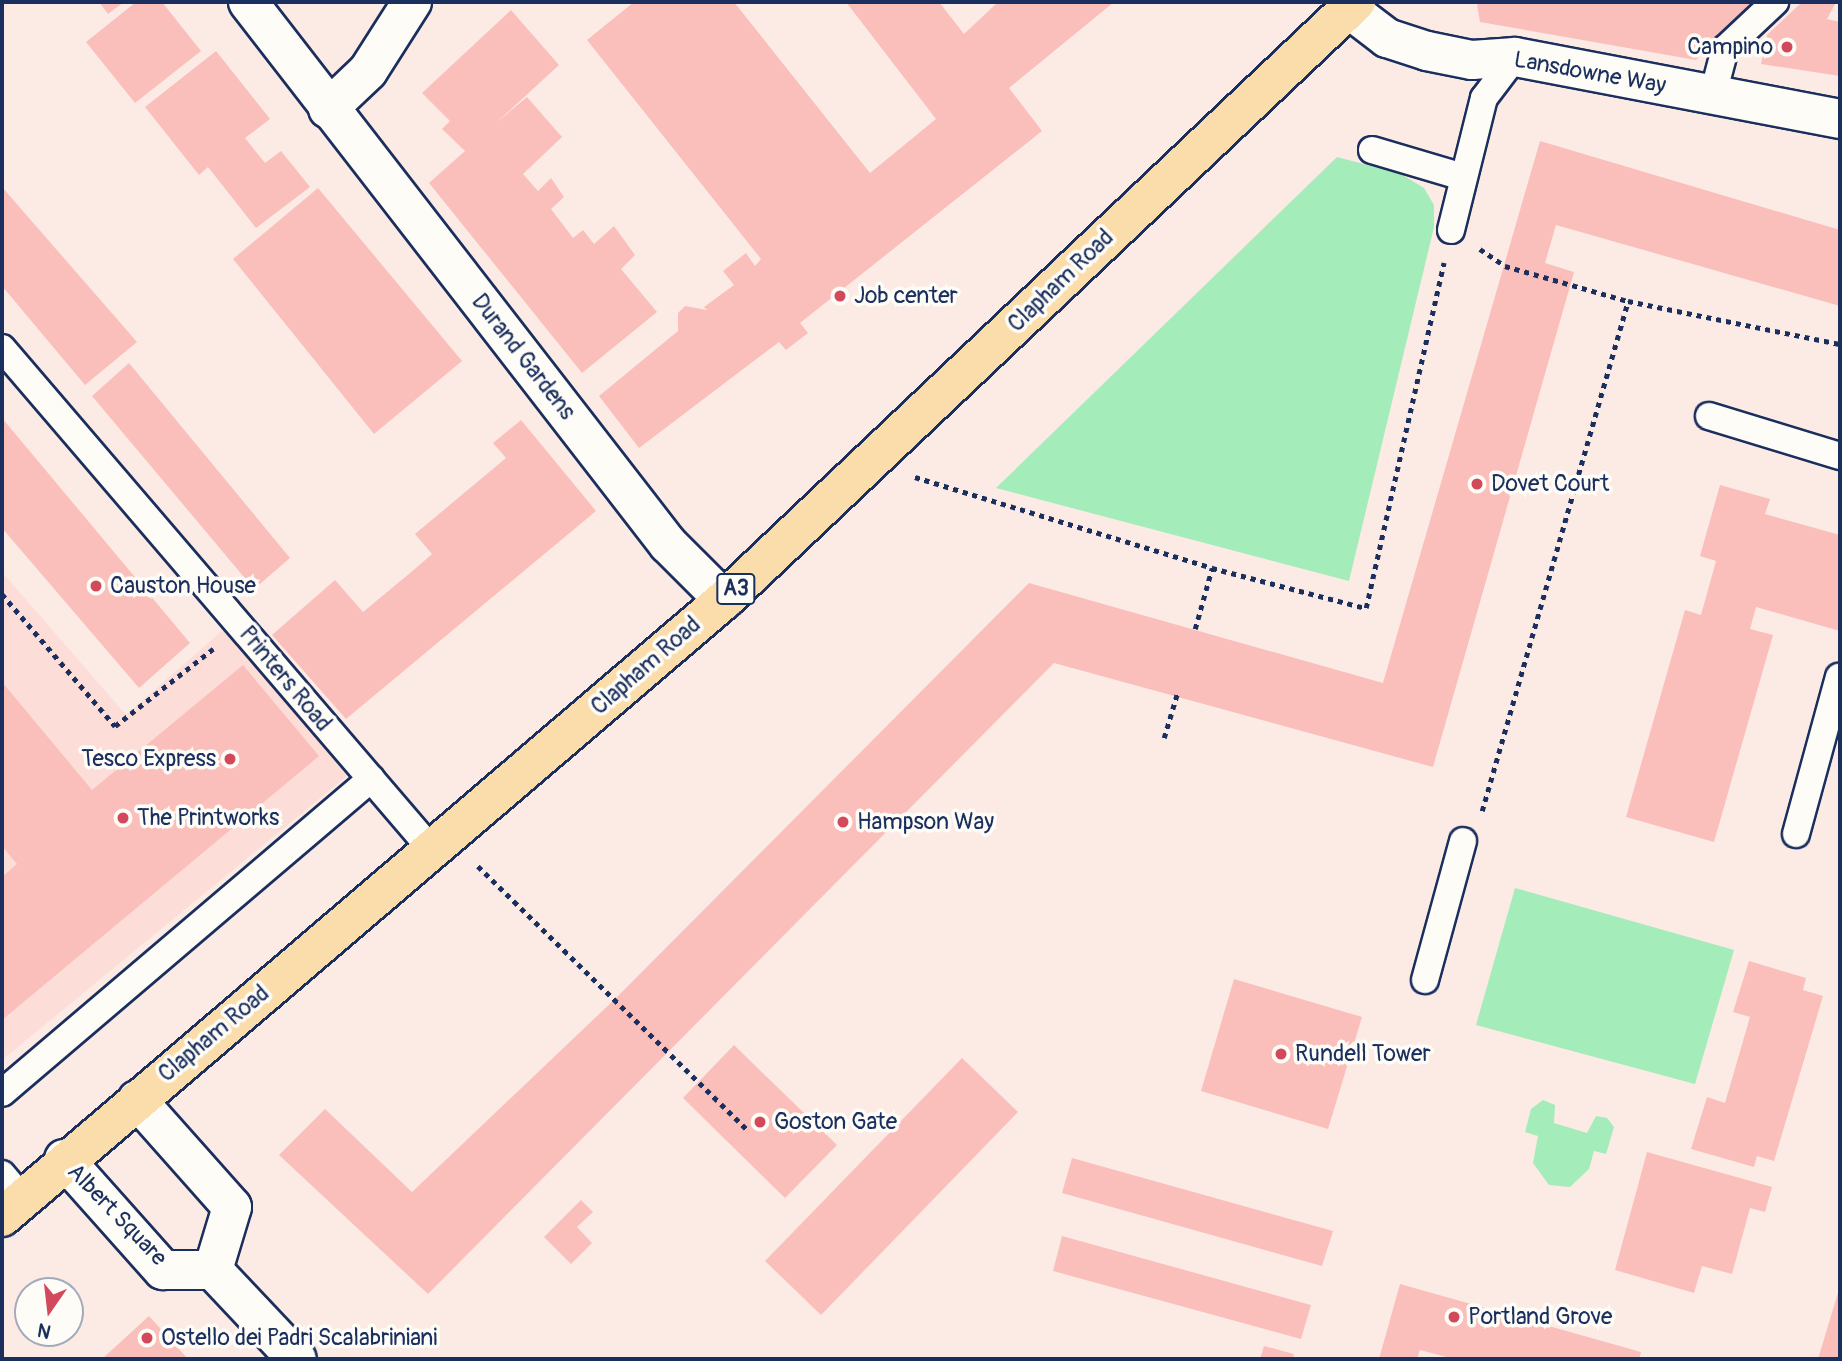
<!DOCTYPE html>
<html>
<head>
<meta charset="utf-8">
<style>
  body { margin:0 }
  #map { position:relative; width:1842px; height:1361px; overflow:hidden; background:#fceae5; font-family:Pangolin,sans-serif }
  div>[style] { position:absolute }
  .built>* { inset:0; background:#fcddd8 }
  .green>* { inset:0; background:#a4ecb9 }
  .building>* { inset:0; background:#fbbfbb }
  .path>* { height:4.5px; margin-top:-2.25px; transform-origin:0; background:repeating-linear-gradient(90deg,#1b2f5e 0 5px,transparent 0 10px) }
  .roads { filter:drop-shadow(2px 0 #1b2f5e) drop-shadow(-2px 0 #1b2f5e) drop-shadow(0 2px #1b2f5e) drop-shadow(0 -2px #1b2f5e) }
  .service>* { height:26px; margin:-13px; padding:0 13px; transform-origin:13px; border-radius:13px; background:#fdfcf7 }
  .minor>* { height:38px; margin:-19px; padding:0 19px; transform-origin:19px; border-radius:19px; background:#fdfcf7 }
  .trunk>* { height:38px; margin:-19px; padding:0 19px; transform-origin:19px; border-radius:19px; background:#faddab }
  .dots>* { width:19px; height:19px; translate:-50% -50%; box-sizing:border-box; border:4px solid #fdfcf7; border-radius:50% }
  span { translate:-50% -50%; white-space:nowrap; text-align:center; line-height:1.15; -webkit-text-stroke:7px #fdfcf7; paint-order:stroke }
  .shield-label span { padding:2px 5px; background:#fdfcf7; border:2px solid; border-radius:5px; -webkit-text-stroke-width:0 }
  .shield-label { font-size:21px; color:#1b2f5e; font-weight:700 }
  .poi-label { font-size:23px; color:#1b2f5e }
  .right { translate:-100% -50%; text-align:right }
  .left { translate:0 -50%; text-align:left }
  .street-label { font-size:23px; color:#1b2f5e }
  .frame { position:absolute; inset:0; border:4px solid #1b2f5e; pointer-events:none }
  .north { position:absolute; left:14px; top:1277px; width:70px; height:70px; box-sizing:border-box; background:#fdfcf7; border:2px solid #a3aaba; border-radius:50%; rotate:194deg; font-size:19px; font-weight:700; line-height:28px; text-align:center; color:#1b2f5e }
  .north::after { content:''; display:block; margin:auto; width:24px; height:32px; background:#d1495b; clip-path:polygon(50% 0,100% 100%,50% 72%,0 100%) }
</style>
</head>
<body>
<div id="map">
  <div class="built">
    <i style="clip-path:polygon(2px 572px,126px 715px,239px 616px,370px 757px,2px 1060px)"></i>
  </div>
  <div class="green">
    <i style="clip-path:polygon(1337px 157px,1401px 174px,1424px 188px,1434px 205px,1434px 227px,1349px 581px,996px 488px)"></i>
    <i style="clip-path:polygon(1515px 888px,1734px 950px,1695px 1084px,1476px 1025px)"></i>
    <i style="clip-path:polygon(1543px 1100px,1555px 1105px,1554px 1123px,1587px 1133px,1596px 1116px,1607px 1118px,1614px 1127px,1606px 1154px,1594px 1151px,1589px 1169px,1570px 1187px,1549px 1185px,1533px 1163px,1538px 1136px,1525px 1132px,1531px 1109px)"></i>
  </div>
  <div class="building">
    <i style="clip-path:polygon(99px 2px,124px 2px,108px 14px)"></i>
    <i style="clip-path:polygon(136px 2px,162px 2px,201px 51px,135px 103px,86px 42px)"></i>
    <i style="clip-path:polygon(634px 2px,734px 2px,870px 173px,936px 119px,846px 2px,939px 2px,964px 34px,998px 2px,1114px 2px,1009px 88px,1042px 131px,800px 323px,808px 333px,786px 350px,779px 342px,639px 448px,599px 396px,678px 331px,678px 313px,685px 306px,707px 310px,704px 307px,734px 285px,723px 271px,746px 253px,755px 266px,761px 259px,587px 40px)"></i>
    <i style="clip-path:polygon(1481px 2px,1757px 2px,1696px 60px,1480px 22px,1477px 5px)"></i>
    <i style="clip-path:polygon(1802px 2px,1836px 2px,1827px 19px,1840px 22px,1840px 76px,1761px 64px,1767px 35px)"></i>
    <i style="clip-path:polygon(511px 10px,559px 65px,497px 122px,527px 97px,562px 137px,523px 174px,538px 191px,551px 178px,564px 197px,551px 209px,573px 238px,583px 230px,594px 244px,614px 226px,635px 255px,621px 269px,657px 312px,582px 373px,429px 183px,465px 151px,442px 129px,450px 121px,422px 93px)"></i>
    <i style="clip-path:polygon(216px 51px,270px 119px,245px 138px,265px 163px,281px 151px,310px 187px,256px 228px,208px 167px,199px 175px,145px 107px)"></i>
    <i style="clip-path:polygon(1540px 141px,1840px 230px,1840px 306px,1556px 225px,1545px 263px,1574px 272px,1433px 767px,1054px 663px,428px 1294px,279px 1155px,325px 1109px,412px 1192px,616px 998px,1029px 583px,1383px 683px)"></i>
    <i style="clip-path:polygon(2px 187px,137px 342px,85px 385px,2px 286px)"></i>
    <i style="clip-path:polygon(318px 188px,462px 361px,374px 434px,233px 259px)"></i>
    <i style="clip-path:polygon(129px 363px,290px 558px,254px 589px,92px 396px)"></i>
    <i style="clip-path:polygon(2px 418px,190px 643px,139px 688px,2px 528px)"></i>
    <i style="clip-path:polygon(521px 420px,596px 511px,346px 719px,272px 635px,335px 580px,363px 612px,416px 568px,432px 554px,415px 534px,506px 458px,493px 443px)"></i>
    <i style="clip-path:polygon(1720px 485px,1770px 499px,1765px 514px,1840px 535px,1840px 631px,1756px 607px,1750px 629px,1773px 635px,1714px 842px,1626px 817px,1685px 610px,1701px 615px,1716px 561px,1700px 556px)"></i>
    <i style="clip-path:polygon(243px 665px,319px 756px,2px 1020px,2px 877px,17px 864px,2px 846px,2px 682px,92px 790px)"></i>
    <i style="clip-path:polygon(1749px 961px,1806px 978px,1803px 990px,1823px 996px,1774px 1161px,1757px 1156px,1754px 1167px,1691px 1149px,1707px 1097px,1725px 1103px,1750px 1017px,1733px 1012px)"></i>
    <i style="clip-path:polygon(1234px 979px,1362px 1017px,1328px 1129px,1201px 1091px)"></i>
    <i style="clip-path:polygon(734px 1045px,837px 1145px,785px 1198px,683px 1098px)"></i>
    <i style="clip-path:polygon(962px 1058px,1018px 1112px,821px 1315px,765px 1261px)"></i>
    <i style="clip-path:polygon(1647px 1152px,1772px 1187px,1765px 1212px,1750px 1208px,1732px 1274px,1702px 1266px,1694px 1293px,1615px 1270px)"></i>
    <i style="clip-path:polygon(1072px 1158px,1333px 1231px,1322px 1266px,1062px 1193px)"></i>
    <i style="clip-path:polygon(581px 1200px,593px 1212px,577px 1227px,592px 1243px,571px 1264px,544px 1237px)"></i>
    <i style="clip-path:polygon(1062px 1236px,1311px 1305px,1301px 1339px,1053px 1271px)"></i>
    <i style="clip-path:polygon(1400px 1284px,1641px 1352px,1639px 1359px,1454px 1359px,1420px 1350px,1417px 1359px,1379px 1359px)"></i>
    <i style="clip-path:polygon(1840px 1286px,1840px 1359px,1818px 1359px)"></i>
    <i style="clip-path:polygon(149px 1316px,188px 1359px,102px 1359px)"></i>
    <i style="clip-path:polygon(1264px 1346px,1294px 1354px,1293px 1359px,1260px 1359px)"></i>
  </div>
  <div class="path">
    <i style="left:1480px;top:249px;width:30px;rotate:34deg"></i>
    <i style="left:1505px;top:266px;width:128px;rotate:15.9deg"></i>
    <i style="left:1628px;top:301px;width:216px;rotate:11.5deg"></i>
    <i style="left:915px;top:477px;width:311px;rotate:17deg"></i>
    <i style="left:1212px;top:568px;width:159px;rotate:14.6deg"></i>
    <i style="left:1366px;top:608px;width:354px;rotate:-77.3deg"></i>
    <i style="left:2px;top:594px;width:174px;rotate:49.4deg"></i>
    <i style="left:115px;top:726px;width:125px;rotate:-38.2deg"></i>
    <i style="left:1195px;top:629px;width:63px;rotate:-74.4deg"></i>
    <i style="left:1164px;top:738px;width:46px;rotate:-73.5deg"></i>
    <i style="left:1482px;top:811px;width:530px;rotate:-74.02deg"></i>
    <i style="left:478px;top:866px;width:378px;rotate:44.4deg"></i>
  </div>
  <div class="roads">
    <div class="service">
      <i style="left:1713px;top:94px;width:47px;rotate:-75.1deg"></i>
      <i style="left:1725px;top:49px;width:69px;rotate:-43.2deg"></i>
      <i style="left:1372px;top:150px;width:95px;rotate:16.5deg"></i>
      <i style="left:1451px;top:230px;width:136px;rotate:-76deg"></i>
      <i style="left:1484px;top:98px;width:51px;rotate:-52.9deg"></i>
      <i style="left:2px;top:348px;width:661px;rotate:49.42deg"></i>
      <i style="left:1709px;top:416px;width:137px;rotate:17deg"></i>
      <i style="left:1796px;top:834px;width:163px;rotate:-74.7deg"></i>
      <i style="left:1425px;top:980px;width:144px;rotate:-74.7deg"></i>
      <i style="left:2px;top:1093px;width:485px;rotate:-40.4deg"></i>
      <i style="left:2px;top:1174px;width:31px;rotate:50deg"></i>
    </div>
    <div class="minor">
      <i style="left:248px;top:2px;width:686px;rotate:52.23deg"></i>
      <i style="left:668px;top:544px;width:79px;rotate:45deg"></i>
      <i style="left:1349px;top:9px;width:48px;rotate:37.3deg"></i>
      <i style="left:1387px;top:38px;width:42px;rotate:18deg"></i>
      <i style="left:1427px;top:51px;width:46px;rotate:11.3deg"></i>
      <i style="left:1472px;top:60px;width:43px;rotate:-4deg"></i>
      <i style="left:1515px;top:57px;width:331px;rotate:10.8deg"></i>
      <i style="left:328px;top:109px;width:55px;rotate:-43.5deg"></i>
      <i style="left:368px;top:71px;width:82px;rotate:-57.5deg"></i>
      <i style="left:137px;top:1100px;width:143px;rotate:48.4deg"></i>
      <i style="left:232px;top:1207px;width:66px;rotate:106.8deg"></i>
      <i style="left:64px;top:1159px;width:149px;rotate:48.3deg"></i>
      <i style="left:163px;top:1270px;width:50px"></i>
      <i style="left:213px;top:1270px;width:122px;rotate:46.7deg"></i>
    </div>
    <div class="trunk">
      <i style="left:2px;top:1217px;width:950px;rotate:-40.52deg"></i>
      <i style="left:724px;top:600px;width:870px;rotate:-43.42deg"></i>
    </div>
  </div>
  <div class="dots">
    <i style="left:1787px;top:47px;background:#d1495b"></i>
    <i style="left:840px;top:296px;background:#d1495b"></i>
    <i style="left:1477px;top:484px;background:#d1495b"></i>
    <i style="left:96px;top:586px;background:#d1495b"></i>
    <i style="left:230px;top:759px;background:#d1495b"></i>
    <i style="left:123px;top:818px;background:#d1495b"></i>
    <i style="left:843px;top:822px;background:#d1495b"></i>
    <i style="left:1281px;top:1054px;background:#d1495b"></i>
    <i style="left:760px;top:1122px;background:#d1495b"></i>
    <i style="left:1454px;top:1317px;background:#d1495b"></i>
    <i style="left:147px;top:1338px;background:#d1495b"></i>
  </div>
  <div class="shield-label">
    <span style="left:736px;top:589px">A3</span>
  </div>
  <div class="poi-label">
    <span class="right" style="left:1773px;top:47px">Campino</span>
    <span class="left" style="left:854px;top:296px">Job center</span>
    <span class="left" style="left:1491px;top:484px">Dovet Court</span>
    <span class="left" style="left:110px;top:586px">Causton House</span>
    <span class="right" style="left:216px;top:759px">Tesco Express</span>
    <span class="left" style="left:137px;top:818px">The Printworks</span>
    <span class="left" style="left:857px;top:822px">Hampson Way</span>
    <span class="left" style="left:1295px;top:1054px">Rundell Tower</span>
    <span class="left" style="left:774px;top:1122px">Goston Gate</span>
    <span class="left" style="left:1468px;top:1317px">Portland Grove</span>
    <span class="left" style="left:161px;top:1338px">Ostello dei Padri Scalabriniani</span>
  </div>
  <div class="street-label">
    <span style="left:1590px;top:73px;rotate:10deg">Lansdowne Way</span>
    <span style="left:1061px;top:281px;rotate:-44deg">Clapham Road</span>
    <span style="left:523px;top:357px;rotate:52deg">Durand Gardens</span>
    <span style="left:646px;top:666px;rotate:-41deg">Clapham Road</span>
    <span style="left:285px;top:679px;rotate:50deg">Printers Road</span>
    <span style="left:214px;top:1034px;rotate:-40deg">Clapham Road</span>
    <span style="left:117px;top:1215px;rotate:46deg">Albert Square</span>
  </div>
  <div class="frame"></div>
  <div class="north">N</div>
</div>
</body>
</html>
